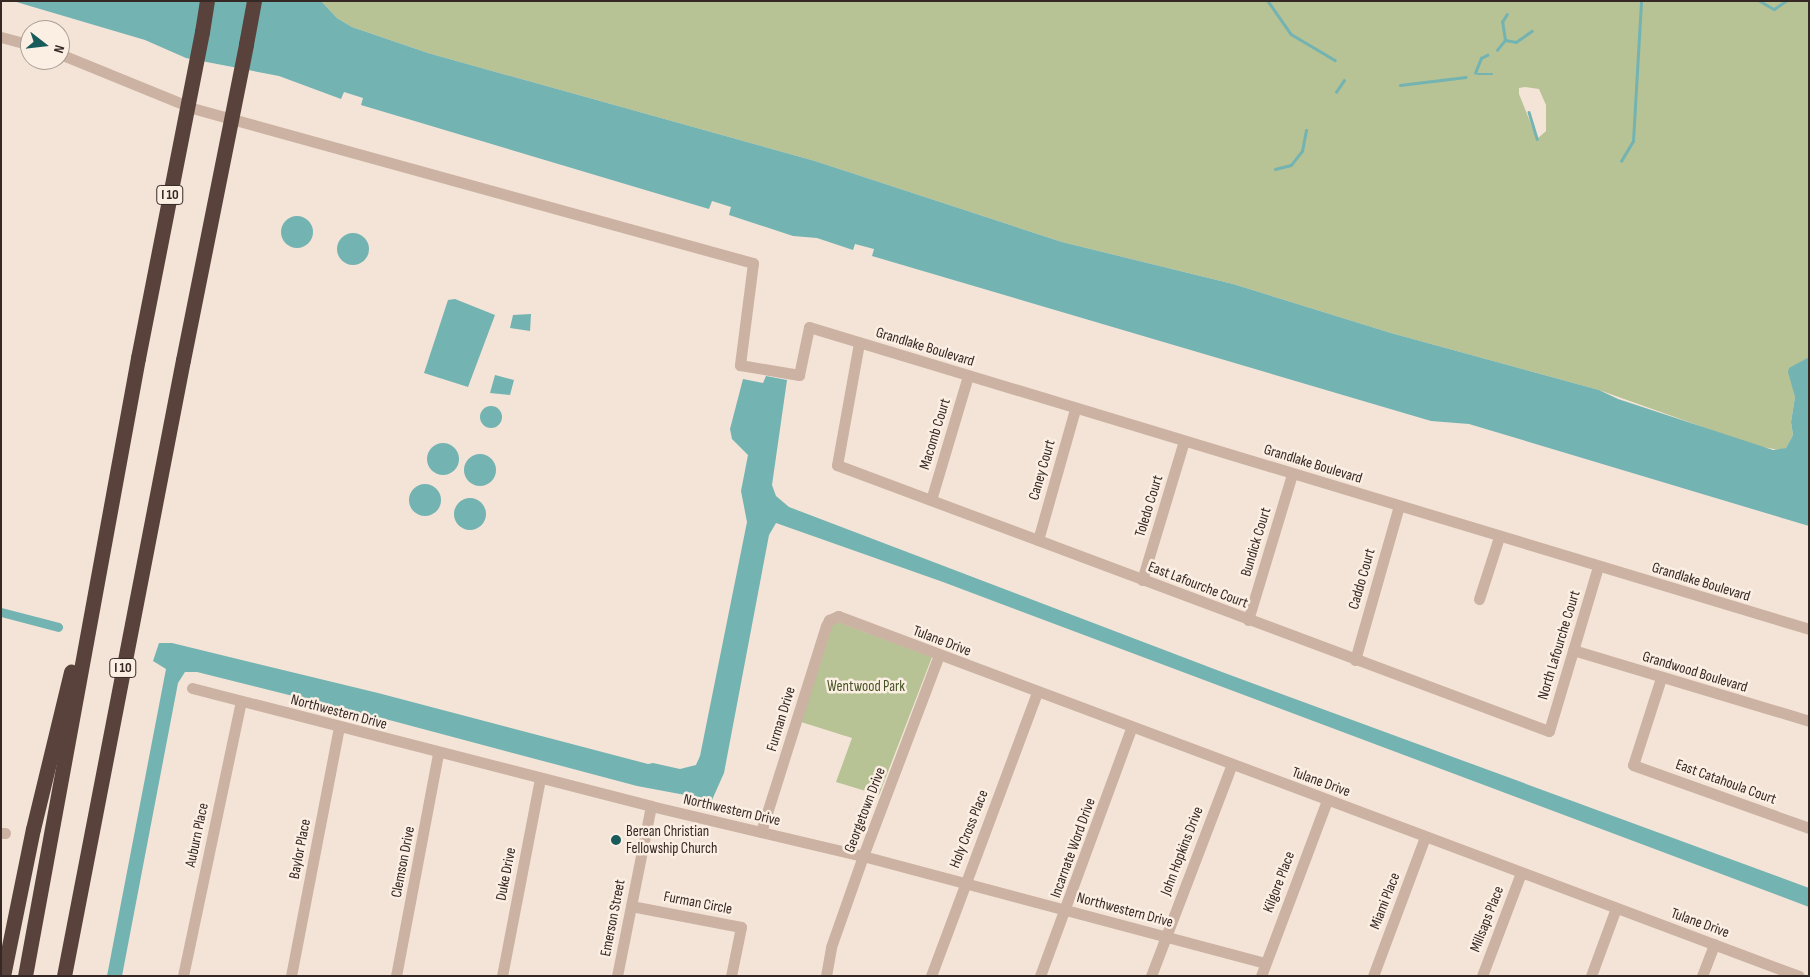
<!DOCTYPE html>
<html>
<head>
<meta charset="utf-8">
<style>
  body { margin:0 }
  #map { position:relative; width:1810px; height:977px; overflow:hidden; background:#f3e4d7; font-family:"Sofia Sans Condensed",sans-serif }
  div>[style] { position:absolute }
  .green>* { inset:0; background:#b7c395 }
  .water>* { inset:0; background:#73b3b2 }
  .round { border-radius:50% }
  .stream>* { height:2.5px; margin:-1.25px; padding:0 1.25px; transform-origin:1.25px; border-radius:1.25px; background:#73b3b2 }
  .canal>* { height:9px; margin:-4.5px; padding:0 4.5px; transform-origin:4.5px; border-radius:4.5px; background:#73b3b2 }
  .minor>* { height:11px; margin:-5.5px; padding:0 5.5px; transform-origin:5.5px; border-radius:5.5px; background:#ccb2a2 }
  .highway>* { height:15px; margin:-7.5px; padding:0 7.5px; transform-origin:7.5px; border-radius:7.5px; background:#58423b }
  .highway-bridge>* { height:15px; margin:-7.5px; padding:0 7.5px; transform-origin:7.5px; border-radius:7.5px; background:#58423b }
  .dots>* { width:14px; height:14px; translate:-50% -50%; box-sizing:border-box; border:2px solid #fbeee3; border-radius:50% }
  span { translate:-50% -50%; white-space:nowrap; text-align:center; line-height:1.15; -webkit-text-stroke:5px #fbeee3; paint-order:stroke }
  .shield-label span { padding:1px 4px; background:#fbeee3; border:1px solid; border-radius:4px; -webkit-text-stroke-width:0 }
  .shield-label { font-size:14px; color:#362925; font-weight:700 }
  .street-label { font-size:15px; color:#362925 }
  .park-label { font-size:15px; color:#485626 }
  .poi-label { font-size:15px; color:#362925 }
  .left { translate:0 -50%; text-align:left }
  .frame { position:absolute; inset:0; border:2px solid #362925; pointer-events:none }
  .north { position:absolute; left:20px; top:20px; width:50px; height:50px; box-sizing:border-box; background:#fbeee3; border:1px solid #ac9f97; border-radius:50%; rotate:106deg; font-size:14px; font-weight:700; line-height:20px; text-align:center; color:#362925 }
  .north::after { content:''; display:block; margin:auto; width:18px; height:22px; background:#175b5b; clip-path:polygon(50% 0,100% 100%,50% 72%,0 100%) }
</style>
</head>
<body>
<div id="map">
  <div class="green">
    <i style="clip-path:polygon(evenodd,321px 1px,1809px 1px,1809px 357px,1790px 368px,1795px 397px,1791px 422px,1793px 435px,1786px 448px,1780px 450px,1756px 446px,1599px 390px,1391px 333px,1233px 284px,1062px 242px,815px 161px,428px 53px,352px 27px,337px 18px,321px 1px,1525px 87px,1539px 89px,1546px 105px,1546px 131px,1537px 139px,1519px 94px,1519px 88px,1525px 87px)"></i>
    <i style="clip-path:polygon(832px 622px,838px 622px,932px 657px,879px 795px,836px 782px,852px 738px,801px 722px)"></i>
  </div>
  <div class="water">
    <i style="clip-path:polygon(13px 1px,321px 1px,337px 18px,352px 27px,428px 53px,815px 161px,1062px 242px,1233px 284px,1391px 333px,1599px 390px,1618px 399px,1773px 450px,1786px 448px,1793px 435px,1791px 422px,1795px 397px,1788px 372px,1789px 368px,1809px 357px,1809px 526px,1469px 424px,1431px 421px,872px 256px,874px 249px,855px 244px,853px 250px,817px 238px,793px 236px,729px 215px,731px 207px,712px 201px,709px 209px,361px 105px,363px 98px,344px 92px,341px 99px,279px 76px,186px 58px,145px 40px)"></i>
    <i class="round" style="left:281px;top:216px;width:32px;height:32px"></i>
    <i class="round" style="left:337px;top:233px;width:32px;height:32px"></i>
    <i style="clip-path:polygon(455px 299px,495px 315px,468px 387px,424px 373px,448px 300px)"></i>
    <i style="clip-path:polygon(531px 314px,530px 331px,510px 328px,513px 315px)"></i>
    <i style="clip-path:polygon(495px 375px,514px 380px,510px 395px,490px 393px)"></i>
    <i style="clip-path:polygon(766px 376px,787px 380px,772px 485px,776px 496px,789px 507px,1222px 672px,1809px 888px,1809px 907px,943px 582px,776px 523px,769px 535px,724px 773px,712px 800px,637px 786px,393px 721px,197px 672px,185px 672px,178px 683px,122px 976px,107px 976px,166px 669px,153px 661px,159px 643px,172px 643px,378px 693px,648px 764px,653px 763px,680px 769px,696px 765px,700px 756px,747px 522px,741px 491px,748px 455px,732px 439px,730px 429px,743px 379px,763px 383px)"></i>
    <i class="round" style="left:480px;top:406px;width:22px;height:22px"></i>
    <i class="round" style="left:427px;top:443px;width:32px;height:32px"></i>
    <i class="round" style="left:464px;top:454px;width:32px;height:32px"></i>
    <i class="round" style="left:409px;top:484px;width:32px;height:32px"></i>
    <i class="round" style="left:454px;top:498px;width:32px;height:32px"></i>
  </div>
  <div class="stream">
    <i style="left:1268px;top:1px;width:40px;rotate:55.1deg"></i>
    <i style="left:1291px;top:34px;width:51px;rotate:30.6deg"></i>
    <i style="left:1760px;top:1px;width:16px;rotate:30deg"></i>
    <i style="left:1774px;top:9px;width:14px;rotate:-34deg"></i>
    <i style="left:1505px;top:40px;width:11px;rotate:10deg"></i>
    <i style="left:1516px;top:42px;width:19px;rotate:-35deg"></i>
    <i style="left:1497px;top:50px;width:13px;rotate:-51deg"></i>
    <i style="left:1505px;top:40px;width:18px;rotate:-99deg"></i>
    <i style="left:1502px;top:22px;width:9px;rotate:-58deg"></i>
    <i style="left:1475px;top:73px;width:16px;rotate:-68deg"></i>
    <i style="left:1481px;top:58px;width:7px;rotate:-27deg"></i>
    <i style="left:1478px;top:74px;width:14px"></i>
    <i style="left:1400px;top:85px;width:66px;rotate:-6.9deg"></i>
    <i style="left:1336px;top:92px;width:14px;rotate:-56deg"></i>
    <i style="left:1529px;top:112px;width:28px;rotate:73deg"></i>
    <i style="left:1621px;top:161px;width:23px;rotate:-59deg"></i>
    <i style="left:1633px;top:141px;width:140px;rotate:-86.7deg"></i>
    <i style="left:1275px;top:169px;width:16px;rotate:-14deg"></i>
    <i style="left:1291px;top:165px;width:18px;rotate:-52deg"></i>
    <i style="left:1302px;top:151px;width:21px;rotate:-79deg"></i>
  </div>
  <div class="canal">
    <i style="left:1px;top:612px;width:59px;rotate:14.7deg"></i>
  </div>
  <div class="minor">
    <i style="left:1px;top:37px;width:30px;rotate:15deg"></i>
    <i style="left:60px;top:54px;width:143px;rotate:22.2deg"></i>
    <i style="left:192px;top:108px;width:582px;rotate:15.45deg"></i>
    <i style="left:753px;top:263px;width:103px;rotate:97.3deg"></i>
    <i style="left:740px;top:365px;width:60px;rotate:9.6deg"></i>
    <i style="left:799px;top:375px;width:49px;rotate:-78.2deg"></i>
    <i style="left:809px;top:327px;width:1045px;rotate:16.8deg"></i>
    <i style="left:859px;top:343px;width:124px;rotate:100.2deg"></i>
    <i style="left:837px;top:465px;width:760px;rotate:20.49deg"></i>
    <i style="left:1549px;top:731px;width:171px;rotate:-73.4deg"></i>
    <i style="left:931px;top:500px;width:129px;rotate:-73.4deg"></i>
    <i style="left:1038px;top:540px;width:136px;rotate:-74.2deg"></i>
    <i style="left:1142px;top:580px;width:145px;rotate:-73.2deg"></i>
    <i style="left:1479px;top:599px;width:65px;rotate:-72.1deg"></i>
    <i style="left:1248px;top:620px;width:152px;rotate:-73.2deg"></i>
    <i style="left:1573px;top:650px;width:246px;rotate:16.7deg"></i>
    <i style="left:1355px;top:660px;width:160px;rotate:-74.1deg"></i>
    <i style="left:1661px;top:678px;width:91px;rotate:107.8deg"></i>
    <i style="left:1633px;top:765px;width:187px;rotate:19.7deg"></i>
    <i style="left:192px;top:688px;width:474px;rotate:14.4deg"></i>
    <i style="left:651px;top:806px;width:218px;rotate:13.3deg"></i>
    <i style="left:863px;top:856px;width:416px;rotate:14.9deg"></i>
    <i style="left:761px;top:832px;width:216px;rotate:-72.5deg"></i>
    <i style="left:826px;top:626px;width:7px;rotate:-63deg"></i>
    <i style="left:829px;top:620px;width:10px;rotate:-24deg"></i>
    <i style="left:838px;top:616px;width:1026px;rotate:20.54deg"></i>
    <i style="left:1px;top:833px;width:4px"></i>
    <i style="left:631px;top:906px;width:112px;rotate:10.8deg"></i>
    <i style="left:741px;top:927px;width:50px;rotate:101.5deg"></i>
    <i style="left:183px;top:976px;width:281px;rotate:-78.1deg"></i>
    <i style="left:291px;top:976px;width:254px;rotate:-79.1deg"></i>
    <i style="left:396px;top:976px;width:227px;rotate:-79.3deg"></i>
    <i style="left:502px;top:976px;width:202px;rotate:-79.1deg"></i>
    <i style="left:617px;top:976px;width:173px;rotate:-78.7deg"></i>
    <i style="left:826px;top:976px;width:29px;rotate:-80deg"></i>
    <i style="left:831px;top:947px;width:96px;rotate:-70.6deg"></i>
    <i style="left:863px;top:856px;width:213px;rotate:-69.3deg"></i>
    <i style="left:931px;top:976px;width:302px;rotate:-69.5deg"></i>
    <i style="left:1040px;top:976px;width:263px;rotate:-69.8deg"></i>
    <i style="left:1151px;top:976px;width:225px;rotate:-69.1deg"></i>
    <i style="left:1261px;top:976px;width:188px;rotate:-69.4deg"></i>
    <i style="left:1373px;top:976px;width:148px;rotate:-69.5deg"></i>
    <i style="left:1482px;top:976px;width:110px;rotate:-69.3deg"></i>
    <i style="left:1591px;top:976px;width:72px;rotate:-69.8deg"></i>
    <i style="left:1702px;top:976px;width:34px;rotate:-69deg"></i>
  </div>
  <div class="highway">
    <i style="left:202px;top:32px;width:31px;rotate:-81deg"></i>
    <i style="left:246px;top:44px;width:44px;rotate:-79.5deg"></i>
    <i style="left:3px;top:976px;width:150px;rotate:-78.5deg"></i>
    <i style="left:33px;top:829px;width:162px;rotate:-76.4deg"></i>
    <i style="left:25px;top:976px;width:628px;rotate:-79.64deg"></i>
    <i style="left:64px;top:976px;width:627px;rotate:-79.07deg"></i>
  </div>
  <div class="highway-bridge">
    <i style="left:138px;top:358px;width:332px;rotate:-78.9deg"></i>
    <i style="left:183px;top:360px;width:322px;rotate:-78.7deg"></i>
  </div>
  <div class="dots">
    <i style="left:616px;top:840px;background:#175b5b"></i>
  </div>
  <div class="shield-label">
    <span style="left:170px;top:195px">I 10</span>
    <span style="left:123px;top:668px">I 10</span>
  </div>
  <div class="street-label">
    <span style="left:925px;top:347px;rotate:17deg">Grandlake Boulevard</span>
    <span style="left:935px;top:434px;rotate:-73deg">Macomb Court</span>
    <span style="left:1313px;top:464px;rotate:17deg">Grandlake Boulevard</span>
    <span style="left:1042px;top:470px;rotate:-74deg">Caney Court</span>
    <span style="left:1149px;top:506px;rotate:-73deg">Toledo Court</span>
    <span style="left:1256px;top:542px;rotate:-73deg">Bundick Court</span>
    <span style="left:1362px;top:579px;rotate:-74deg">Caddo Court</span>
    <span style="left:1701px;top:582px;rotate:17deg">Grandlake Boulevard</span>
    <span style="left:1198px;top:585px;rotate:21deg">East Lafourche Court</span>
    <span style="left:942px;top:641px;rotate:21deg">Tulane Drive</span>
    <span style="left:1559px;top:645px;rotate:-73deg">North Lafourche Court</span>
    <span style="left:1695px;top:672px;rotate:17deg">Grandwood Boulevard</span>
    <span style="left:339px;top:712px;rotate:15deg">Northwestern Drive</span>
    <span style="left:781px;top:719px;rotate:-73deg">Furman Drive</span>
    <span style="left:1321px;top:782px;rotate:20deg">Tulane Drive</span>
    <span style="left:1726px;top:782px;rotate:20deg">East Catahoula Court</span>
    <span style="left:732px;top:810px;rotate:13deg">Northwestern Drive</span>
    <span style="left:865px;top:810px;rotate:-69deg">Georgetown Drive</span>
    <span style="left:969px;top:829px;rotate:-69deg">Holy Cross Place</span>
    <span style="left:197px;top:835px;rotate:-78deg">Auburn Place</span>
    <span style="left:1073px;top:848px;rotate:-70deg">Incarnate Word Drive</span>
    <span style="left:300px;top:849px;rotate:-79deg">Baylor Place</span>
    <span style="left:1182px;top:851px;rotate:-69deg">John Hopkins Drive</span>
    <span style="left:403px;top:862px;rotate:-79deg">Clemson Drive</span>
    <span style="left:506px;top:874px;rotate:-79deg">Duke Drive</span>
    <span style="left:1279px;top:882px;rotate:-69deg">Kilgore Place</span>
    <span style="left:1385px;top:901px;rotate:-69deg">Miami Place</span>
    <span style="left:698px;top:903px;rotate:11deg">Furman Circle</span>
    <span style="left:1125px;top:910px;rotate:15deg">Northwestern Drive</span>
    <span style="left:613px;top:918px;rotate:-79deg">Emerson Street</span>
    <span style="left:1487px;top:919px;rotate:-69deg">Millsaps Place</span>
    <span style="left:1700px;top:923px;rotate:20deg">Tulane Drive</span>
  </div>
  <div class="park-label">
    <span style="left:866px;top:687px">Wentwood Park</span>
  </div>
  <div class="poi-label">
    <span class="left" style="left:626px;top:840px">Berean Christian<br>Fellowship Church</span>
  </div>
  <div class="frame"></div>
  <div class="north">N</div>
</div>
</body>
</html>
